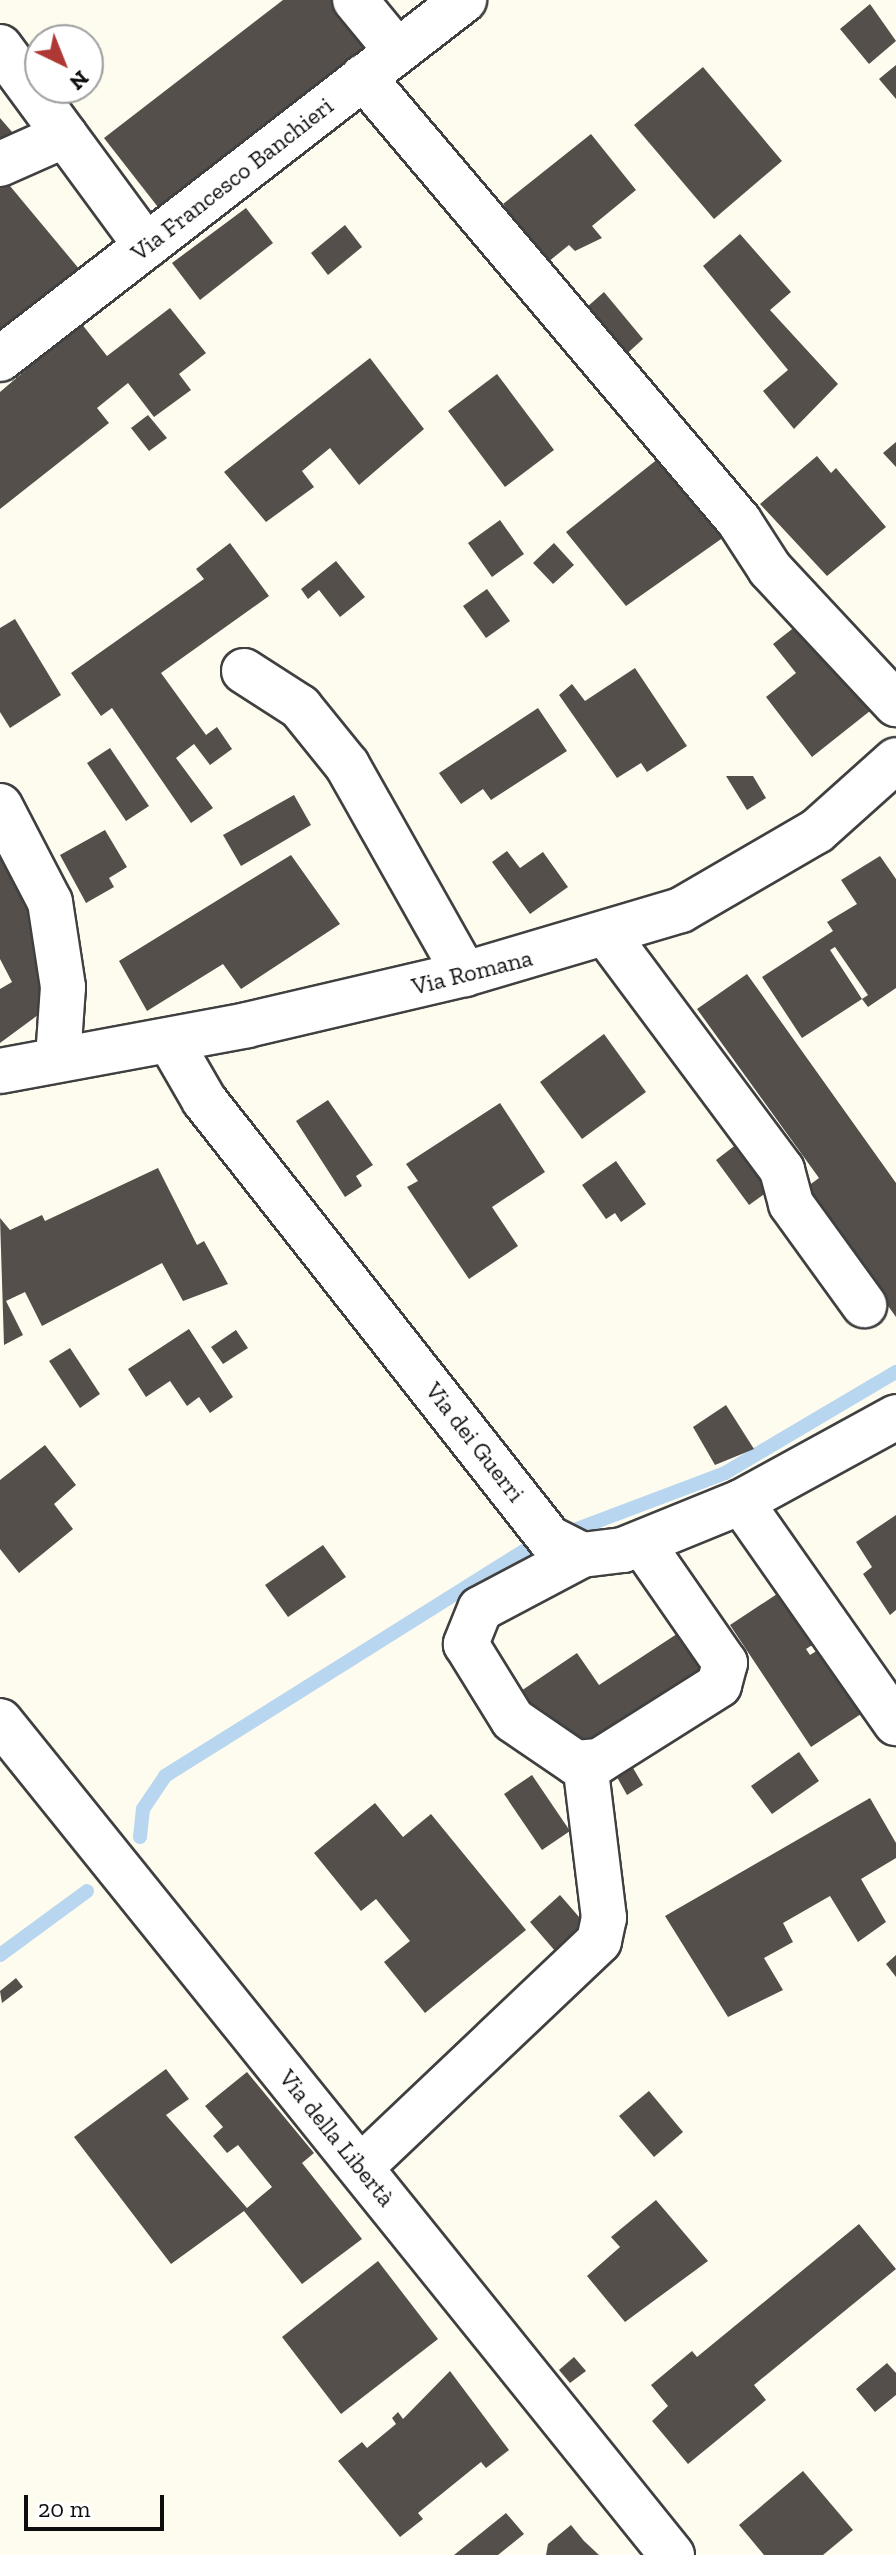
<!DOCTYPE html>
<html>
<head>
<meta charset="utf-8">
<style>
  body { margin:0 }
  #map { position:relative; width:896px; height:2555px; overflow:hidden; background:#fdfcef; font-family:"Zilla Slab",serif }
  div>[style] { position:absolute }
  .stream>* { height:14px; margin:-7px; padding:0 7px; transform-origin:7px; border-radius:7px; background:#b8d6ef }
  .building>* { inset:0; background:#544f4a }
  .roads { filter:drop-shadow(2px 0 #404040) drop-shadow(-2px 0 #404040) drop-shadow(0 2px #404040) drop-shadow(0 -2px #404040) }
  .minor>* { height:44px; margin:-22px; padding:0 22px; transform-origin:22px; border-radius:22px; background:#fff }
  span { translate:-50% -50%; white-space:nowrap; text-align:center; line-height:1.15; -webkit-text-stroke:8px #fff; paint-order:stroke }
  .street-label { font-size:24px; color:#0d0d0d }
  .north { position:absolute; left:24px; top:24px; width:80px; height:80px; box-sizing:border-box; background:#fff; border:2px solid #9e9e9e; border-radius:50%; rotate:137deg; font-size:22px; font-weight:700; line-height:32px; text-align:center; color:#0d0d0d }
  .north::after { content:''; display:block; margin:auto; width:28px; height:36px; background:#ae3834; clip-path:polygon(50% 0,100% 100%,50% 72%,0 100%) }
  .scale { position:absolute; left:24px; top:2495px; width:140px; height:36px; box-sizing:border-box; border:4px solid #0d0d0d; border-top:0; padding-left:10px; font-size:24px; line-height:28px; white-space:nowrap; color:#0d0d0d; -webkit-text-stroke:6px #fff; paint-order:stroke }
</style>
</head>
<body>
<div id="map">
  <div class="stream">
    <i style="left:569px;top:1532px;width:167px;rotate:-20.7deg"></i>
    <i style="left:725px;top:1473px;width:199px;rotate:-30.6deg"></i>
    <i style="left:140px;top:1837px;width:28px;rotate:-84deg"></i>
    <i style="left:143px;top:1809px;width:40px;rotate:-56deg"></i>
    <i style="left:165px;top:1776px;width:427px;rotate:-32.1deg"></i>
    <i style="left:0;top:1955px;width:108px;rotate:-36.3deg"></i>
  </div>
  <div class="building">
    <i style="clip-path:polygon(283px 0,337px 0,376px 48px,161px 211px,104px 138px)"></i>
    <i style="clip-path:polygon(870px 4px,896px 41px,869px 64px,840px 29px)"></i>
    <i style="clip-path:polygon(896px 65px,896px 99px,879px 79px)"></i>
    <i style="clip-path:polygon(703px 67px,782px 161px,714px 219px,634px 125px)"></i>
    <i style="clip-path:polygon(0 118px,19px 140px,0 147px)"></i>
    <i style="clip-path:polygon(591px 134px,636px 190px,592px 226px,602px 238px,575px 251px,569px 245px,548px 262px,503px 204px)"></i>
    <i style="clip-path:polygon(5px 180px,80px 270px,0 340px,0 185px)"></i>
    <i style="clip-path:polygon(246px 208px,273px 243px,200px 300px,172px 263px)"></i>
    <i style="clip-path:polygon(345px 225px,362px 247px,328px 275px,311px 253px)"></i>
    <i style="clip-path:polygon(740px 234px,791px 292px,770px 310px,838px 384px,794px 429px,763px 391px,788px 370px,703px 266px)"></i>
    <i style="clip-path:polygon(604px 292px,643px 339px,620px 360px,587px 307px)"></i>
    <i style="clip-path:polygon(170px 308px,206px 353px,179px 374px,191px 390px,154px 417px,128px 383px,97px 408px,109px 423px,0 509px,0 392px,81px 323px,107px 356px)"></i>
    <i style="clip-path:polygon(370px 358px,424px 429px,359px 485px,330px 448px,302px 471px,314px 487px,266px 522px,224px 472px)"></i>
    <i style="clip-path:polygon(497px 374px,554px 450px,505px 487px,448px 411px)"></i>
    <i style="clip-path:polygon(148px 415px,167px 438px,149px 451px,131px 428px)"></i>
    <i style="clip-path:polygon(896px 442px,896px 467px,883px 453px)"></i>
    <i style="clip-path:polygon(817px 456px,831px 473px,836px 468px,886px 527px,827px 576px,760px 504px)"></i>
    <i style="clip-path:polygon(659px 458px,724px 537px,626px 606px,566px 532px)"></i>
    <i style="clip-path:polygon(500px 520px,524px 554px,492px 577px,468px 543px)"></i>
    <i style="clip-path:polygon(230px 543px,269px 596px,161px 673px,206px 735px,217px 727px,232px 749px,210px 765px,194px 744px,176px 758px,213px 808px,191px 823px,112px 708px,101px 716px,71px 673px,204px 579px,196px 569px)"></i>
    <i style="clip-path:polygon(554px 543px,574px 565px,553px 584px,533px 563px)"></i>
    <i style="clip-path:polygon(336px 561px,365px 597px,340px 617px,319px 590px,308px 599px,301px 589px)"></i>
    <i style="clip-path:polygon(487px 589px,510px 621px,486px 638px,463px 606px)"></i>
    <i style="clip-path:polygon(15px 619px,61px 695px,10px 728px,0 712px,0 628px)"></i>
    <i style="clip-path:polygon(796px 626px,820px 656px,829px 648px,875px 707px,812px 757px,766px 697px,796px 673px,773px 644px)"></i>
    <i style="clip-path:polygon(635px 668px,687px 746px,647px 772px,641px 763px,617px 778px,559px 695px,572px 684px,585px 701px)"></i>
    <i style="clip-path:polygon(538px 708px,567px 751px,491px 800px,483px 789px,461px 804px,439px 773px)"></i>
    <i style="clip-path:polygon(110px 748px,149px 806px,126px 821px,87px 763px)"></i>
    <i style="clip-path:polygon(726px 776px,753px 776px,766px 798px,747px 810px)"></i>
    <i style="clip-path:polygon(294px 795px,311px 825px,241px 866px,223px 835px)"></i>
    <i style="clip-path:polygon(105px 830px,127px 867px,109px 878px,114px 887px,86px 903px,60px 855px)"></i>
    <i style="clip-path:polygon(0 846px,32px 905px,47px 995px,38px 1015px,0 1043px,0 989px,12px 982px,0 959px)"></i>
    <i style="clip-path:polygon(507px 851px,520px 868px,543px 852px,568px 887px,530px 914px,492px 862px)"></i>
    <i style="clip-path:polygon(291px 855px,340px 924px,241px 989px,223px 964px,147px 1011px,119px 961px)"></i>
    <i style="clip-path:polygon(evenodd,880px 856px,896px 879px,896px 988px,868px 1007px,862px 999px,802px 1038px,762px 977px,833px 931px,827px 922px,857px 904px,841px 880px,880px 856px,835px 947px,868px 995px,862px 999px,830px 950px,835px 947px)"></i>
    <i style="clip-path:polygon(747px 974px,896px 1183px,896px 1317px,804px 1189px,819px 1178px,697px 1009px)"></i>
    <i style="clip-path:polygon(604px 1034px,646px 1092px,582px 1139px,540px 1082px)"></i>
    <i style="clip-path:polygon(328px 1100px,373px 1165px,356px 1176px,362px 1186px,345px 1197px,296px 1121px)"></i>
    <i style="clip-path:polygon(500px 1103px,545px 1172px,492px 1207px,518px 1246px,469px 1279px,407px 1187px,418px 1181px,406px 1164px)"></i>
    <i style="clip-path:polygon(737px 1144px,770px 1190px,749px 1205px,716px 1160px)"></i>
    <i style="clip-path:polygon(616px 1161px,646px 1204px,621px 1222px,615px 1213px,606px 1219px,582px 1185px)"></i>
    <i style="clip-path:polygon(158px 1168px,197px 1245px,204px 1241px,228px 1284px,183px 1301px,162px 1263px,42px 1326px,25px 1292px,6px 1301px,23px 1335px,4px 1345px,0 1218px,10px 1230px,42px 1215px,45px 1221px)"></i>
    <i style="clip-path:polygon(189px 1329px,233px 1397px,210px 1413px,199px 1397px,187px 1406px,170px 1381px,146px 1397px,128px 1369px)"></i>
    <i style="clip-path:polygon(236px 1330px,248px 1348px,223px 1364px,211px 1347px)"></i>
    <i style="clip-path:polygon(70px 1348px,100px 1394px,80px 1408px,49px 1361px)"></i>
    <i style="clip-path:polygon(726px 1405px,754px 1449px,715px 1465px,693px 1427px)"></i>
    <i style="clip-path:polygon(45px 1445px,76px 1485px,54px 1504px,73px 1529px,19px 1573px,0 1549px,0 1480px)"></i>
    <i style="clip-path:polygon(896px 1515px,896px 1610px,890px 1615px,863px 1574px,872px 1567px,856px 1542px)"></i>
    <i style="clip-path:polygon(323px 1545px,346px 1577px,288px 1617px,265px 1585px)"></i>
    <i style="clip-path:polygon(780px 1592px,814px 1644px,806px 1649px,810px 1655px,818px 1650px,861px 1714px,811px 1747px,730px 1625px)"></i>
    <i style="clip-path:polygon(686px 1628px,715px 1670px,575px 1751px,543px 1723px,521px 1691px,577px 1653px,599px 1685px)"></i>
    <i style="clip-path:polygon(799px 1752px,819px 1781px,772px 1814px,751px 1786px)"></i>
    <i style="clip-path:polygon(629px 1761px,643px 1785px,627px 1795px,613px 1770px)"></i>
    <i style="clip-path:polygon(532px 1775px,570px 1831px,542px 1850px,504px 1794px)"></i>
    <i style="clip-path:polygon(870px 1798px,896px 1843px,896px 1858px,861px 1879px,886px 1922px,858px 1942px,830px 1896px,783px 1923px,793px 1942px,764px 1958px,783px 1990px,728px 2017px,665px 1916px)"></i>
    <i style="clip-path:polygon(375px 1803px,403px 1837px,431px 1814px,526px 1930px,425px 2013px,384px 1962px,410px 1941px,376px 1899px,361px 1911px,314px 1853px)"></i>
    <i style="clip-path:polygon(560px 1895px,586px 1925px,562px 1959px,530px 1922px)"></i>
    <i style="clip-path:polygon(896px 1955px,896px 1977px,886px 1964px)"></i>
    <i style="clip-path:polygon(16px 1978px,23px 1987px,2px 2003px,0 1991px)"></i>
    <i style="clip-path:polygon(166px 2069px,189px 2099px,166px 2115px,247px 2208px,272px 2187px,238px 2145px,227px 2153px,213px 2136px,223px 2127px,205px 2106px,247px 2072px,314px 2153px,302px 2163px,362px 2239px,302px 2284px,244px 2211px,171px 2264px,74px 2137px)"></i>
    <i style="clip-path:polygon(649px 2091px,683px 2132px,654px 2157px,619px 2116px)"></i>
    <i style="clip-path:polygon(656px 2200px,708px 2261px,625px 2322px,587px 2276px,620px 2247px,611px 2237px)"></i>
    <i style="clip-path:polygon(859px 2224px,896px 2269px,754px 2385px,766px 2400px,688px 2464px,652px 2421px,668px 2406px,651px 2385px,692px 2351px,697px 2357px)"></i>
    <i style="clip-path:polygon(378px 2261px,438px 2339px,341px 2414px,282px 2337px)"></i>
    <i style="clip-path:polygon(574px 2357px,586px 2371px,570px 2383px,559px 2370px)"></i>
    <i style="clip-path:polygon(887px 2363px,896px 2373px,896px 2395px,875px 2412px,856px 2389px)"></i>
    <i style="clip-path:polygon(450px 2371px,509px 2450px,486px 2468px,481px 2462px,418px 2513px,423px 2519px,400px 2537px,338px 2461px,362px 2442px,367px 2448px,396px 2424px,392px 2418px,398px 2412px,403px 2419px)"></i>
    <i style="clip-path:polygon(803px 2471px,853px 2530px,823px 2555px,764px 2555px,739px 2525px)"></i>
    <i style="clip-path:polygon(506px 2513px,524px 2534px,498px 2555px,454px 2555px)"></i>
    <i style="clip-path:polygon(571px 2525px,584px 2541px,599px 2555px,546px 2555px,548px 2544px)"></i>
  </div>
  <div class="roads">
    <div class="minor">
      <i style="left:355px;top:0;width:66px;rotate:50.5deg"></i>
      <i style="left:0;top:47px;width:247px;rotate:53.7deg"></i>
      <i style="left:363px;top:77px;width:582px;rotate:49.74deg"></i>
      <i style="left:739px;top:521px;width:57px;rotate:57.1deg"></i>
      <i style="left:770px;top:569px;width:185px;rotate:47deg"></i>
      <i style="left:0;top:164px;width:71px;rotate:-24deg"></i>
      <i style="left:0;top:359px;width:587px;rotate:-37.73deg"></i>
      <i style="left:244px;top:671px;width:67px;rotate:32.7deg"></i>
      <i style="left:300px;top:707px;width:75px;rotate:51deg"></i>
      <i style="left:347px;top:765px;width:240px;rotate:60.6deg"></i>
      <i style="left:0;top:806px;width:108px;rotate:62.5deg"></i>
      <i style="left:50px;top:902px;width:86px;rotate:81.3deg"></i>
      <i style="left:63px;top:987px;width:72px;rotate:94deg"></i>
      <i style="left:607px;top:935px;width:293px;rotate:53.3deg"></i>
      <i style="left:782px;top:1170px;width:35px;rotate:75deg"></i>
      <i style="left:791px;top:1204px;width:125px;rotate:54.1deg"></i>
      <i style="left:170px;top:1041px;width:68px;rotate:60deg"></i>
      <i style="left:204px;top:1100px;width:558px;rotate:51.77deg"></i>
      <i style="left:549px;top:1538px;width:37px;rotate:27deg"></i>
      <i style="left:582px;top:1555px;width:41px;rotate:-7deg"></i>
      <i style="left:623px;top:1550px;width:127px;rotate:-22.1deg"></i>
      <i style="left:741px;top:1502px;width:177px;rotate:-28.7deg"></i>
      <i style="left:0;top:1071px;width:251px;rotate:-10.5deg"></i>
      <i style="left:247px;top:1025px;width:224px;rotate:-13.2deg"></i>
      <i style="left:465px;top:974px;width:225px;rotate:-16.5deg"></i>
      <i style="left:681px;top:910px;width:157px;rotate:-30.2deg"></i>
      <i style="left:817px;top:831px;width:106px;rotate:-41.9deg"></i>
      <i style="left:741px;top:1502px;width:270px;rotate:55deg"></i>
      <i style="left:582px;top:1555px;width:115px;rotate:152.1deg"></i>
      <i style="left:480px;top:1609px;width:38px;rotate:112deg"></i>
      <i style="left:466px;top:1644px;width:89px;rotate:58.3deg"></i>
      <i style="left:513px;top:1720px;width:76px;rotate:34.3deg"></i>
      <i style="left:576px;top:1763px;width:23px;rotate:-5deg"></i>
      <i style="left:599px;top:1761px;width:142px;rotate:-32.3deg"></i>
      <i style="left:719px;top:1685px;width:23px;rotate:-75deg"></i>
      <i style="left:725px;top:1663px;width:146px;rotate:-124.7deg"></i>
      <i style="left:0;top:1721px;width:1071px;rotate:51.14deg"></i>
      <i style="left:361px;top:2167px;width:328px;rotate:-43.5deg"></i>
      <i style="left:599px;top:1941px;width:24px;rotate:-78deg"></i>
      <i style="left:604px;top:1918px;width:156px;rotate:-97deg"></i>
    </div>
  </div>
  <div class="street-label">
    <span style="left:232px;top:179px;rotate:-38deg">Via Francesco Banchieri</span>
    <span style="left:472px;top:972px;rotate:-14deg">Via Romana</span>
    <span style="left:475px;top:1442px;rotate:52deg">Via dei Guerri</span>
    <span style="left:337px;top:2138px;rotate:51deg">Via della Libertà</span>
  </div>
  <div class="north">N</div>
  <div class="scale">20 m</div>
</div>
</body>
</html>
